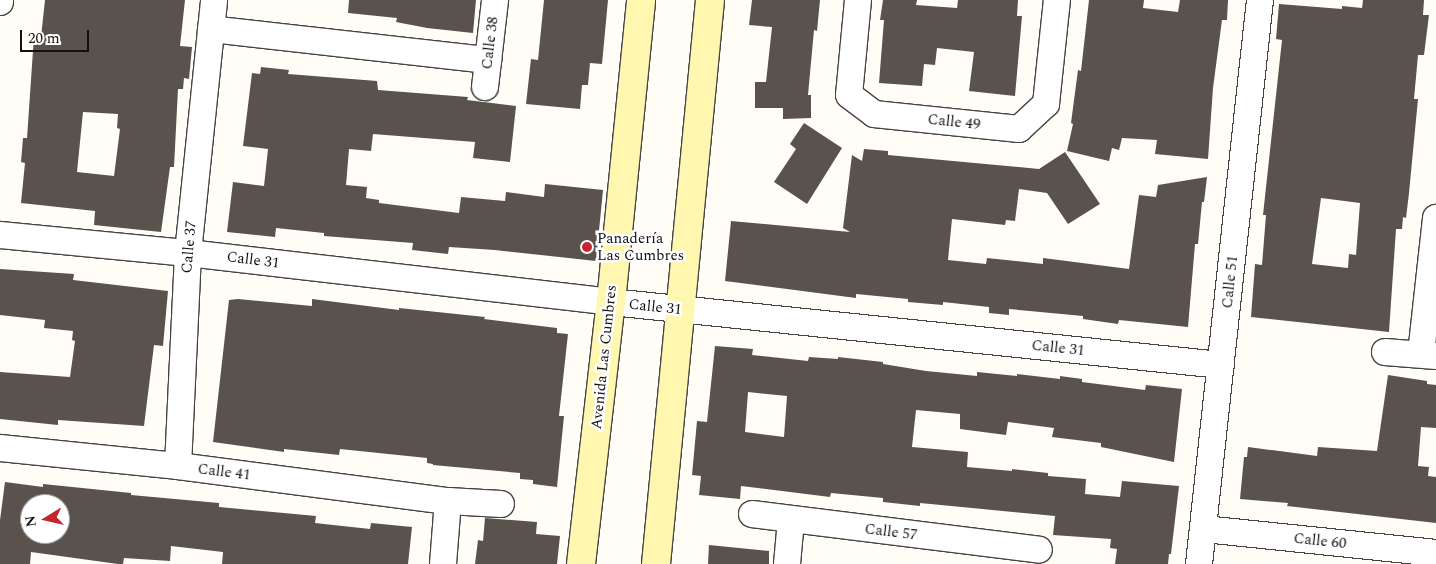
<!DOCTYPE html>
<html>
<head>
<meta charset="utf-8">
<style>
  body { margin:0 }
  #map { position:relative; width:1436px; height:564px; overflow:hidden; background:#fffdf5; font-family:Spectral,serif }
  div>[style] { position:absolute }
  .building>* { inset:0; background:#5a524d }
  .roads { filter:drop-shadow(1px 0 #444) drop-shadow(-1px 0 #444) drop-shadow(0 1px #444) drop-shadow(0 -1px #444) }
  .street>* { height:26px; margin:-13px; padding:0 13px; transform-origin:13px; border-radius:13px; background:#fff }
  .secondary>* { height:28px; margin:-14px; padding:0 14px; transform-origin:14px; border-radius:14px; background:#fff6b0 }
  .dots>* { width:14px; height:14px; translate:-50% -50%; box-sizing:border-box; border:2px solid #fff; border-radius:50% }
  span { translate:-50% -50%; white-space:nowrap; text-align:center; line-height:1.15; -webkit-text-stroke:5px #fff; paint-order:stroke }
  .street-label { font-size:15px; color:#111 }
  .poi-label { font-size:15px; color:#111 }
  .left { translate:0 -50%; text-align:left }
  .north { position:absolute; left:20px; top:494px; width:50px; height:50px; box-sizing:border-box; background:#fff; border:1px solid #a0a0a0; border-radius:50%; rotate:261deg; font-size:14px; font-weight:700; line-height:20px; text-align:center; color:#111 }
  .north::after { content:''; display:block; margin:auto; width:18px; height:22px; background:#c4262e; clip-path:polygon(50% 0,100% 100%,50% 72%,0 100%) }
  .scale { position:absolute; left:20px; top:30px; width:69px; height:22px; box-sizing:border-box; border:2px solid #111; border-top:0; padding-left:6px; font-size:15px; line-height:18px; white-space:nowrap; color:#111; -webkit-text-stroke:4px #fff; paint-order:stroke }
</style>
</head>
<body>
<div id="map">
  <div class="building">
    <i style="clip-path:polygon(evenodd,45px 0,185px 0,180px 46px,192px 47px,189px 79px,184px 78px,183px 89px,178px 89px,174px 167px,170px 167px,161px 232px,94px 225px,95px 211px,21px 203px,25px 163px,21px 162px,23px 138px,27px 138px,34px 36px,41px 37px,45px 0,83px 112px,118px 114px,117px 128px,120px 129px,114px 176px,77px 172px,83px 112px)"></i>
    <i style="clip-path:polygon(349px 0,476px 0,473px 33px,427px 28px,396px 22px,397px 18px,348px 13px)"></i>
    <i style="clip-path:polygon(544px 0,608px 0,602px 64px,590px 63px,588px 85px,582px 85px,580px 109px,526px 104px,531px 59px,538px 60px)"></i>
    <i style="clip-path:polygon(752px 0,820px 0,817px 31px,814px 30px,808px 95px,811px 95px,811px 118px,783px 119px,783px 108px,755px 108px,755px 82px,766px 82px,772px 27px,749px 25px)"></i>
    <i style="clip-path:polygon(883px 0,917px 0,916px 5px,957px 8px,958px 0,1018px 0,1017px 16px,1022px 16px,1015px 96px,969px 91px,974px 52px,937px 48px,935px 65px,924px 64px,922px 86px,879px 83px,884px 20px,880px 20px)"></i>
    <i style="clip-path:polygon(1089px 0,1144px 0,1143px 8px,1178px 12px,1180px 0,1228px 0,1227px 20px,1222px 20px,1213px 88px,1208px 159px,1155px 154px,1157px 140px,1122px 138px,1119px 150px,1112px 148px,1109px 161px,1067px 151px,1073px 124px,1071px 123px,1078px 70px,1081px 71px)"></i>
    <i style="clip-path:polygon(evenodd,1363px 0,1424px 0,1423px 15px,1429px 15px,1424px 55px,1418px 55px,1414px 99px,1418px 99px,1409px 193px,1406px 218px,1403px 217px,1402px 229px,1396px 229px,1389px 332px,1251px 317px,1255px 264px,1262px 265px,1266px 215px,1263px 215px,1282px 40px,1276px 39px,1279px 4px,1342px 9px,1342px 6px,1362px 8px,1363px 0,1321px 198px,1360px 203px,1356px 255px,1349px 254px,1348px 268px,1312px 264px,1321px 198px)"></i>
    <i style="clip-path:polygon(261px 67px,289px 70px,288px 74px,377px 81px,378px 90px,468px 97px,467px 100px,516px 106px,510px 162px,473px 158px,475px 142px,373px 134px,371px 151px,349px 149px,346px 185px,367px 187px,366px 198px,379px 200px,379px 203px,459px 213px,461px 197px,505px 201px,506px 192px,544px 197px,545px 184px,603px 190px,596px 261px,495px 250px,449px 247px,448px 254px,412px 250px,413px 243px,324px 236px,324px 233px,276px 228px,275px 237px,227px 232px,233px 182px,264px 186px,268px 149px,243px 146px,252px 73px,260px 74px)"></i>
    <i style="clip-path:polygon(804px 123px,842px 148px,807px 204px,774px 182px,796px 149px,790px 144px)"></i>
    <i style="clip-path:polygon(864px 149px,888px 151px,888px 155px,1039px 169px,1065px 152px,1100px 204px,1068px 224px,1047px 193px,1019px 189px,1015px 221px,1006px 220px,1005px 225px,952px 219px,948px 260px,986px 264px,987px 258px,1043px 264px,1043px 258px,1129px 269px,1139px 195px,1156px 197px,1158px 185px,1207px 177px,1204px 202px,1202px 202px,1198px 244px,1195px 244px,1188px 327px,1119px 320px,1118px 324px,1083px 319px,1083px 316px,1009px 309px,1009px 315px,989px 313px,989px 307px,943px 302px,943px 305px,908px 302px,908px 299px,856px 294px,856px 298px,725px 281px,731px 221px,850px 232px,843px 228px,852px 155px,862px 161px)"></i>
    <i style="clip-path:polygon(0 269px,74px 274px,73px 280px,168px 291px,163px 346px,154px 345px,144px 426px,58px 420px,58px 425px,0 419px,0 372px,70px 377px,75px 341px,72px 340px,73px 331px,44px 328px,45px 320px,0 315px)"></i>
    <i style="clip-path:polygon(238px 299px,312px 306px,312px 299px,399px 310px,399px 308px,485px 317px,484px 319px,557px 328px,557px 333px,568px 334px,559px 416px,564px 416px,557px 487px,533px 484px,533px 480px,520px 479px,520px 473px,433px 465px,433px 464px,427px 463px,427px 458px,340px 449px,339px 455px,284px 449px,284px 452px,213px 442px,229px 300px)"></i>
    <i style="clip-path:polygon(evenodd,715px 346px,753px 349px,752px 355px,808px 361px,809px 357px,838px 359px,838px 357px,883px 362px,883px 364px,926px 371px,977px 376px,977px 372px,1017px 376px,1017px 374px,1060px 379px,1060px 376px,1082px 379px,1082px 382px,1145px 390px,1146px 385px,1182px 389px,1174px 462px,1101px 447px,1101px 443px,1052px 437px,1054px 428px,1008px 422px,1006px 435px,960px 429px,960px 414px,916px 410px,912px 447px,968px 452px,967px 467px,1012px 471px,1012px 469px,1048px 473px,1048px 476px,1086px 479px,1085px 494px,1120px 497px,1122px 481px,1179px 486px,1171px 554px,1169px 554px,1168px 564px,1115px 564px,1117px 549px,1110px 548px,1111px 539px,1053px 535px,1055px 516px,920px 503px,920px 506px,883px 502px,883px 498px,831px 493px,830px 497px,741px 486px,740px 499px,699px 495px,701px 476px,692px 475px,697px 421px,707px 422px,715px 346px,748px 392px,787px 396px,784px 437px,745px 432px,748px 392px)"></i>
    <i style="clip-path:polygon(1388px 375px,1427px 381px,1427px 384px,1436px 385px,1436px 428px,1421px 427px,1418px 466px,1429px 467px,1428px 476px,1436px 477px,1436px 523px,1287px 506px,1288px 503px,1240px 499px,1244px 457px,1247px 457px,1248px 447px,1317px 456px,1318px 447px,1377px 451px)"></i>
    <i style="clip-path:polygon(evenodd,5px 482px,43px 487px,43px 484px,131px 493px,131px 495px,219px 503px,219px 507px,316px 516px,315px 523px,370px 529px,371px 523px,412px 527px,408px 564px,222px 564px,223px 552px,171px 546px,170px 561px,124px 558px,123px 564px,118px 564px,31px 552px,30px 564px,0 564px,0 520px,5px 482px,30px 504px,60px 504px,60px 534px,30px 534px,30px 504px)"></i>
    <i style="clip-path:polygon(485px 518px,537px 522px,536px 534px,560px 536px,557px 564px,475px 564px,478px 540px,483px 541px)"></i>
    <i style="clip-path:polygon(709px 545px,769px 551px,769px 564px,708px 564px)"></i>
  </div>
  <div class="roads">
    <div class="street">
      <i style="left:858px;top:0;width:95px;rotate:95.4deg"></i>
      <i style="left:849px;top:95px;width:31px;rotate:37deg"></i>
      <i style="left:874px;top:114px;width:146px;rotate:5.9deg"></i>
      <i style="left:1019px;top:129px;width:37px;rotate:-43deg"></i>
      <i style="left:1046px;top:104px;width:105px;rotate:-84deg"></i>
      <i style="left:0;top:2px;width:2px;rotate:-90deg"></i>
      <i style="left:211px;top:29px;width:279px;rotate:6.4deg"></i>
      <i style="left:485px;top:87px;width:88px;rotate:-83.4deg"></i>
      <i style="left:0;top:235px;width:189px;rotate:5.5deg"></i>
      <i style="left:188px;top:253px;width:426px;rotate:6.6deg"></i>
      <i style="left:611px;top:302px;width:613px;rotate:5.9deg"></i>
      <i style="left:1385px;top:352px;width:51px;rotate:4.5deg"></i>
      <i style="left:1421px;top:354px;width:137px;rotate:-83.7deg"></i>
      <i style="left:0;top:448px;width:179px;rotate:5.8deg"></i>
      <i style="left:178px;top:466px;width:272px;rotate:7.4deg"></i>
      <i style="left:448px;top:501px;width:53px;rotate:3.2deg"></i>
      <i style="left:178px;top:466px;width:213px;rotate:-87.3deg"></i>
      <i style="left:188px;top:253px;width:254px;rotate:-84.1deg"></i>
      <i style="left:752px;top:514px;width:289px;rotate:7.1deg"></i>
      <i style="left:1204px;top:529px;width:233px;rotate:5.9deg"></i>
      <i style="left:443px;top:564px;width:63px;rotate:-85.5deg"></i>
      <i style="left:787px;top:564px;width:44px;rotate:-84.8deg"></i>
      <i style="left:1199px;top:564px;width:567px;rotate:-83.83deg"></i>
    </div>
    <div class="secondary">
      <i style="left:581px;top:564px;width:264px;rotate:-83.5deg"></i>
      <i style="left:611px;top:302px;width:303px;rotate:-84.3deg"></i>
      <i style="left:656px;top:564px;width:567px;rotate:-84.53deg"></i>
    </div>
  </div>
  <div class="dots">
    <i style="left:587px;top:247px;background:#c4262e"></i>
  </div>
  <div class="street-label">
    <span style="left:490px;top:43px;rotate:-83deg">Calle 38</span>
    <span style="left:954px;top:122px;rotate:6deg">Calle 49</span>
    <span style="left:189px;top:247px;rotate:-85deg">Calle 37</span>
    <span style="left:253px;top:260px;rotate:7deg">Calle 31</span>
    <span style="left:1230px;top:282px;rotate:-84deg">Calle 51</span>
    <span style="left:655px;top:307px;rotate:6deg">Calle 31</span>
    <span style="left:1058px;top:348px;rotate:6deg">Calle 31</span>
    <span style="left:604px;top:357px;rotate:-84deg">Avenida Las Cumbres</span>
    <span style="left:224px;top:472px;rotate:7deg">Calle 41</span>
    <span style="left:891px;top:532px;rotate:7deg">Calle 57</span>
    <span style="left:1320px;top:541px;rotate:6deg">Calle 60</span>
  </div>
  <div class="poi-label">
    <span class="left" style="left:597px;top:247px">Panadería<br>Las Cumbres</span>
  </div>
  <div class="north">N</div>
  <div class="scale">20 m</div>
</div>
</body>
</html>
